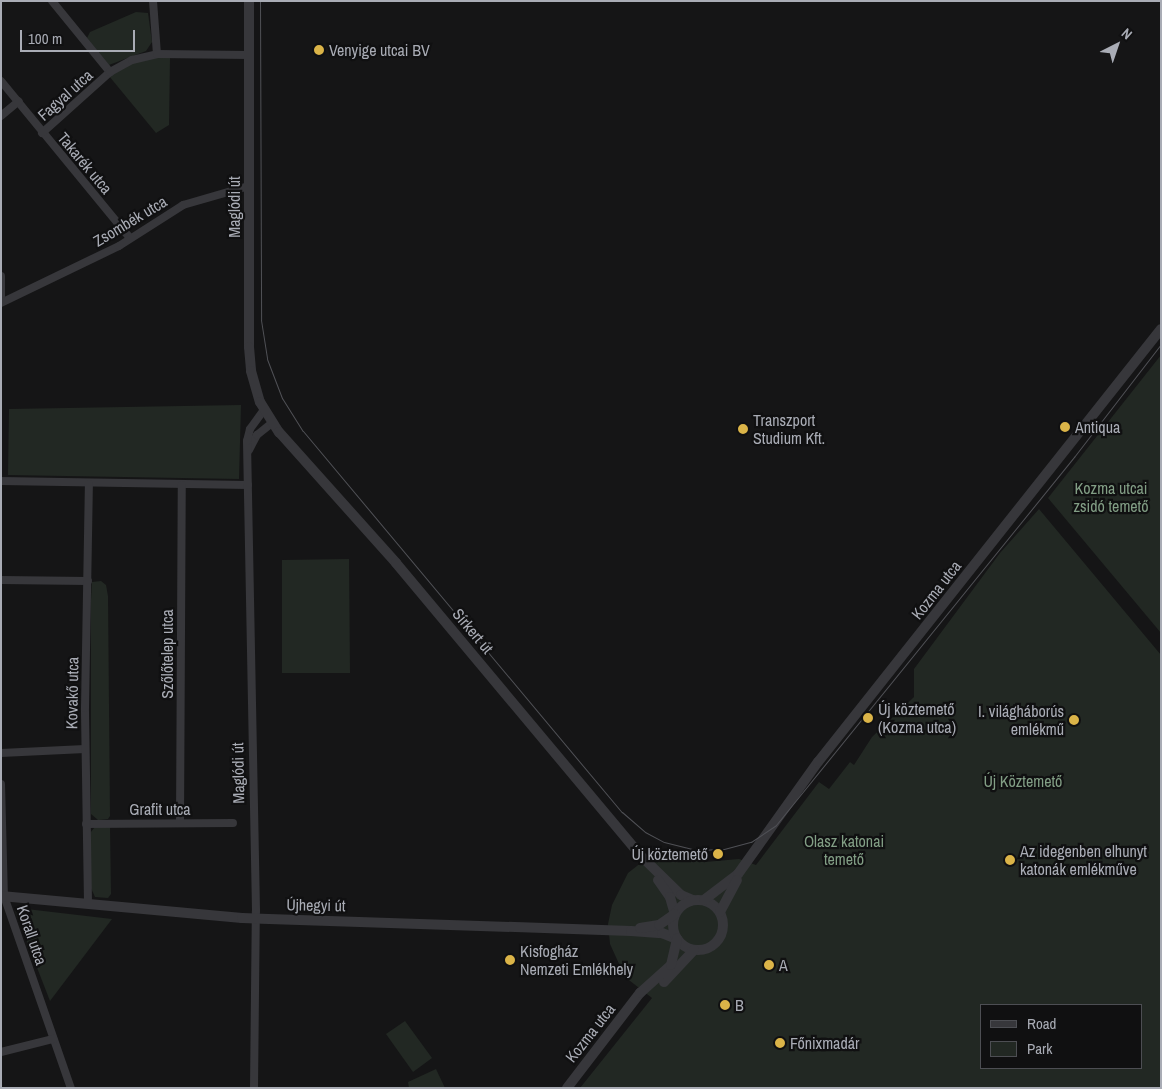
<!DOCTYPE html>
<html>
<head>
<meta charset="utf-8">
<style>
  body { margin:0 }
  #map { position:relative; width:1162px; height:1089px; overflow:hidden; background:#151516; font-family:"Archivo Narrow",sans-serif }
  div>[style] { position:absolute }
  .green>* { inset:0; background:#222823 }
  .minor>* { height:8px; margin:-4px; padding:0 4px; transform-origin:4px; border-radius:4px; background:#37373b }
  .tertiary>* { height:10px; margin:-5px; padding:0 5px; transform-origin:5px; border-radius:5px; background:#37373b }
  .tertiary>.ring { margin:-5px; padding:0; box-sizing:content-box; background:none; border:10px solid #37373b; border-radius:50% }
  .tram>* { height:1px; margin:-0.5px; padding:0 0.5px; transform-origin:0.5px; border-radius:0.5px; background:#505156 }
  .dots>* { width:14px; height:14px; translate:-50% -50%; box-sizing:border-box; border:2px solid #101011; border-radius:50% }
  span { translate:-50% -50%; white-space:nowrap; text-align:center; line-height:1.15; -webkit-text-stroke:4.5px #101011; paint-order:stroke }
  .poi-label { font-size:16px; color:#a9acb5 }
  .left { translate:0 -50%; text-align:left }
  .right { translate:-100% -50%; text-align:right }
  .street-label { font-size:16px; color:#a9acb5 }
  .park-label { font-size:16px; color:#829e85 }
  .frame { position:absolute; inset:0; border:2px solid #a9acb5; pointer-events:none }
  .legend { position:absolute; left:980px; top:1004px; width:162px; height:65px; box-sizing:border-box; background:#101011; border:1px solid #4d4e53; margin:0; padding:6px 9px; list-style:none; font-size:15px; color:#a9acb5 }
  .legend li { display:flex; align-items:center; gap:10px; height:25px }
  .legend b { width:25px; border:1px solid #4d4e53 }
  .north { position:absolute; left:1092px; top:20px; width:50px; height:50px; -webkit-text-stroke:4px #101011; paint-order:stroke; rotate:41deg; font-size:14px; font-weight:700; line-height:20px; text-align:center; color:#a9acb5 }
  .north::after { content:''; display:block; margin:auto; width:18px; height:22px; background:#a9acb5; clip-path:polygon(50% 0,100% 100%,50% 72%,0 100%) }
  .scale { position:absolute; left:20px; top:30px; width:115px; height:22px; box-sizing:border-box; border:2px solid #a9acb5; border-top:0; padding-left:6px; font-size:15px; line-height:18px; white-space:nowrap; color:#a9acb5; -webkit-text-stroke:4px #101011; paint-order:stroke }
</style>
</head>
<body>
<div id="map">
  <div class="green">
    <i style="clip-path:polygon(136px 12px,148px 13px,152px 42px,146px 51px,109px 65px,87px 38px,90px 32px)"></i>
    <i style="clip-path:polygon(151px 58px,170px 58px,169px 125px,156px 133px,109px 76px,128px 63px)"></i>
    <i style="clip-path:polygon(1161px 355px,1161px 633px,1048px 498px)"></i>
    <i style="clip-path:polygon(241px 405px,239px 479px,8px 475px,9px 409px)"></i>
    <i style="clip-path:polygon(evenodd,1039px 509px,1161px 655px,1161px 1088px,580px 1088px,652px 998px,625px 977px,610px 944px,608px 924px,612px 905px,628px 873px,656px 851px,705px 862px,739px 859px,756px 865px,819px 782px,829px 789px,850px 762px,854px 765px,872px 737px,914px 697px,914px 669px,1000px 553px,1039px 509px,981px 1005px,1141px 1005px,1141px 1068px,981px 1068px,981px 1005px)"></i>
    <i style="clip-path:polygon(349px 559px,350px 673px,282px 673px,282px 560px)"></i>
    <i style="clip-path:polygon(101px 581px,106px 585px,108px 596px,110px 816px,108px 819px,98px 820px,91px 814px,91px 599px,92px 582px)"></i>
    <i style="clip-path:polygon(95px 827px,110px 827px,111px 894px,108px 898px,95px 897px,91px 888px,90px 833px)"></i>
    <i style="clip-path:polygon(18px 908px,112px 919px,50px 1001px,15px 911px)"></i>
    <i style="clip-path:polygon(405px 1021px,432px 1058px,413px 1072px,386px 1034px)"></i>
    <i style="clip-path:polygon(436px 1069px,445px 1088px,409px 1088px,408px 1082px)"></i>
  </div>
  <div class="minor">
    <i style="left:52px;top:1px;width:92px;rotate:50.8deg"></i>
    <i style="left:153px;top:1px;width:53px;rotate:85.7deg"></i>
    <i style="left:1px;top:81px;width:203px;rotate:50.6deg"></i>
    <i style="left:1px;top:116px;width:23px;rotate:-40deg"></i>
    <i style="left:42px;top:133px;width:91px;rotate:-41.9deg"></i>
    <i style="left:110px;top:72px;width:25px;rotate:-29deg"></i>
    <i style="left:132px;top:60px;width:26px;rotate:-13deg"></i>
    <i style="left:157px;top:54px;width:92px;rotate:0.6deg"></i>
    <i style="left:1px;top:276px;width:25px;rotate:90deg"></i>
    <i style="left:1px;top:303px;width:131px;rotate:-25.8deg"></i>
    <i style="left:119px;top:246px;width:76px;rotate:-32.6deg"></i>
    <i style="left:183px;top:205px;width:69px;rotate:-16.1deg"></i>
    <i style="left:249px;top:450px;width:17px;rotate:-62deg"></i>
    <i style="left:257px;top:435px;width:19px;rotate:-39deg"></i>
    <i style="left:1px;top:481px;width:247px;rotate:0.9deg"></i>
    <i style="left:1px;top:580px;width:87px;rotate:0.7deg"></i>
    <i style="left:1px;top:753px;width:84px;rotate:-2.7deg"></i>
    <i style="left:1px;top:784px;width:112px;rotate:88.5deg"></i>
    <i style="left:4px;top:896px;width:203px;rotate:70.8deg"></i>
    <i style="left:180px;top:823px;width:338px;rotate:-89.7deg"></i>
    <i style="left:86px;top:824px;width:147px;rotate:-0.4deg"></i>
    <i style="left:88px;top:903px;width:195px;rotate:-90.9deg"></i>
    <i style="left:85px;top:708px;width:224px;rotate:-89deg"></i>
    <i style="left:1px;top:1052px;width:54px;rotate:-14deg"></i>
    <i style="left:254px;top:1088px;width:177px;rotate:-89.4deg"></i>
    <i style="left:256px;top:911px;width:470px;rotate:-91.1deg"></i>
    <i style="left:247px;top:441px;width:12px;rotate:-76deg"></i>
    <i style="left:250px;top:429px;width:24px;rotate:-54deg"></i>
  </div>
  <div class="tertiary">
    <i style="left:249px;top:1px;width:346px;rotate:90deg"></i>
    <i style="left:249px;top:347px;width:24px;rotate:85deg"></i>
    <i style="left:251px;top:371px;width:32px;rotate:74deg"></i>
    <i style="left:260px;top:402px;width:36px;rotate:58deg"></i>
    <i style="left:279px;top:432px;width:176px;rotate:48.2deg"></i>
    <i style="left:396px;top:563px;width:379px;rotate:50.1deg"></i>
    <i style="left:639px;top:854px;width:59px;rotate:44.3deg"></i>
    <i style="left:681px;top:895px;width:13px;rotate:23deg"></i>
    <i style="left:658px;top:880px;width:21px;rotate:55deg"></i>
    <i style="left:670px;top:897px;width:18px;rotate:74deg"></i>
    <i style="left:1px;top:896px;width:242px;rotate:5.2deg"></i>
    <i style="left:242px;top:918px;width:389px;rotate:1.9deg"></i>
    <i style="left:631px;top:931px;width:31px;rotate:4deg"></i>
    <i style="left:662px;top:933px;width:16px;rotate:22deg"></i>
    <i class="ring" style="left:673px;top:900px;width:40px;height:40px"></i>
    <i style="left:704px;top:900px;width:43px;rotate:-37.4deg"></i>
    <i style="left:738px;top:874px;width:138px;rotate:-54.5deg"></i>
    <i style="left:818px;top:762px;width:552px;rotate:-51.62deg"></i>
    <i style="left:720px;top:912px;width:36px;rotate:-62deg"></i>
    <i style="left:640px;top:928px;width:19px;rotate:-9deg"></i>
    <i style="left:659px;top:925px;width:19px;rotate:-35deg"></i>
    <i style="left:664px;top:982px;width:44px;rotate:-46.8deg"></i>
    <i style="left:567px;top:1088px;width:120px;rotate:-52.5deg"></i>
    <i style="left:640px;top:993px;width:42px;rotate:-42.1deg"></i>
    <i style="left:671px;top:965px;width:27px;rotate:-77deg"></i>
  </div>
  <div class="tram">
    <i style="left:260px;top:1px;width:319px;rotate:89.8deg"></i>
    <i style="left:261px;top:320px;width:39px;rotate:81deg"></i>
    <i style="left:267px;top:359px;width:42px;rotate:69deg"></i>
    <i style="left:282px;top:398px;width:39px;rotate:58deg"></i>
    <i style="left:303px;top:431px;width:497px;rotate:50.1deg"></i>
    <i style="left:622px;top:812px;width:30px;rotate:41deg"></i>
    <i style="left:645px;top:832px;width:21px;rotate:28deg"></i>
    <i style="left:664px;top:842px;width:32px;rotate:14deg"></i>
    <i style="left:695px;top:850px;width:29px;rotate:-2deg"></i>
    <i style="left:724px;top:849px;width:28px;rotate:-15deg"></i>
    <i style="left:751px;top:842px;width:30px;rotate:-34deg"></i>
    <i style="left:776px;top:825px;width:474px;rotate:-51deg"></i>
    <i style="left:1074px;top:457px;width:143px;rotate:-52.4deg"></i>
  </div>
  <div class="dots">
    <i style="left:319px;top:50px;background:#dbb448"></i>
    <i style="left:1065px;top:427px;background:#dbb448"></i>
    <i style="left:743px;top:429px;background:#dbb448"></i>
    <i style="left:868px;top:718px;background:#dbb448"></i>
    <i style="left:1074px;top:720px;background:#dbb448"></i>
    <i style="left:718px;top:854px;background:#dbb448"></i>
    <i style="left:1010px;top:860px;background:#dbb448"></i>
    <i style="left:510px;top:960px;background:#dbb448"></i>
    <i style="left:769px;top:965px;background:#dbb448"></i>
    <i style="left:725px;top:1005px;background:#dbb448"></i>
    <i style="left:780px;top:1043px;background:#dbb448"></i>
  </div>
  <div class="poi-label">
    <span class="left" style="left:329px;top:50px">Venyige utcai BV</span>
    <span class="left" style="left:753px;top:429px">Transzport<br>Studium Kft.</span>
    <span class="left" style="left:1075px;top:427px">Antiqua</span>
    <span class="left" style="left:878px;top:718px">Új köztemető<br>(Kozma utca)</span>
    <span class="right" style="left:1064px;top:720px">I. világháborús<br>emlékmű</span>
    <span class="left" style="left:1020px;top:860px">Az idegenben elhunyt<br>katonák emlékműve</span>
    <span class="right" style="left:708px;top:854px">Új köztemető</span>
    <span class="left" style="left:520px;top:960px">Kisfogház<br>Nemzeti Emlékhely</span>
    <span class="left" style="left:779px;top:965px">A</span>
    <span class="left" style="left:735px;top:1005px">B</span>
    <span class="left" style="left:790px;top:1043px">Főnixmadár</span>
  </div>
  <div class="street-label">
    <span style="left:65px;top:95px;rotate:-42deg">Fagyal utca</span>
    <span style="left:85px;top:163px;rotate:50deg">Takarék utca</span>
    <span style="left:234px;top:207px;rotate:-90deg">Maglódi út</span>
    <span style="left:130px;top:221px;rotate:-31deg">Zsombék utca</span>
    <span style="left:936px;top:590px;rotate:-52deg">Kozma utca</span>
    <span style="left:473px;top:631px;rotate:50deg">Sírkert út</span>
    <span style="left:167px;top:654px;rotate:-90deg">Szőlőtelep utca</span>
    <span style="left:72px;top:693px;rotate:-89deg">Kovakő utca</span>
    <span style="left:238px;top:773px;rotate:-91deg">Maglódi út</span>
    <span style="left:160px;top:809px">Grafit utca</span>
    <span style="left:316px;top:905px;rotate:1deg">Újhegyi út</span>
    <span style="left:32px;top:935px;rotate:71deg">Korall utca</span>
    <span style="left:590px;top:1033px;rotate:-52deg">Kozma utca</span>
  </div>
  <div class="park-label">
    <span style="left:1111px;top:497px">Kozma utcai<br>zsidó temető</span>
    <span style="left:1023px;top:781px">Új Köztemető</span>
    <span style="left:844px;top:850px">Olasz katonai<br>temető</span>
  </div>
  <div class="frame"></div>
  <ul class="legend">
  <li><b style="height:6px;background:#37373b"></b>Road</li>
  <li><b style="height:14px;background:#222823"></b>Park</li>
  </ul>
  <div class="north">N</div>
  <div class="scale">100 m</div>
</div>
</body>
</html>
